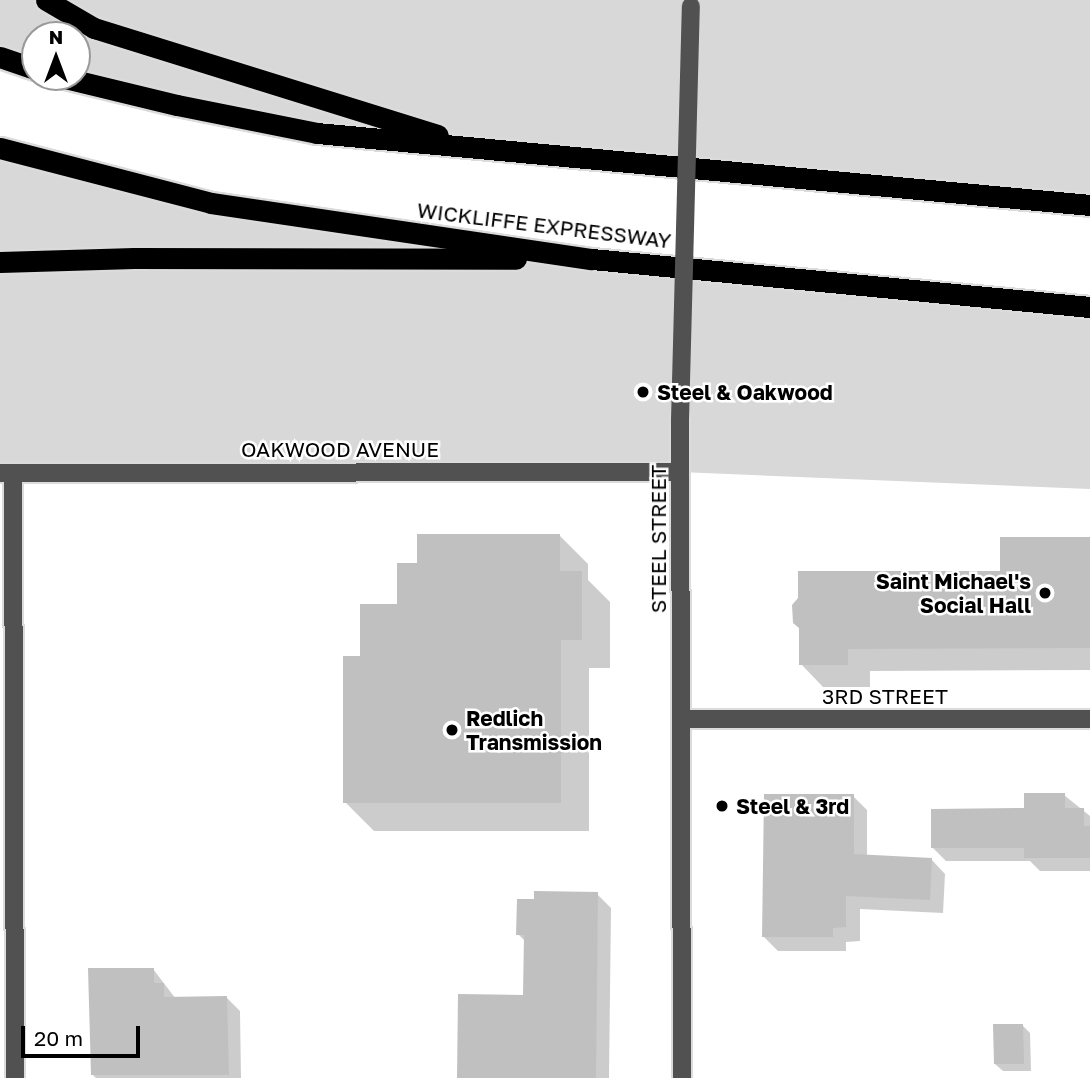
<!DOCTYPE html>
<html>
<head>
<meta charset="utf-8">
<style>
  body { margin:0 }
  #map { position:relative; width:1090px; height:1078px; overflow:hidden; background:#fff; font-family:"Golos Text",sans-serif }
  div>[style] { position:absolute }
  .green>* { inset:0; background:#d8d8d8 }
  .shadow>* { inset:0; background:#0003 }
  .building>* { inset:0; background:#c0c0c0 }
  .roads { filter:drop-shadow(2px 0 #dbdbdb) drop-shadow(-2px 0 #dbdbdb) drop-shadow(0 2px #dbdbdb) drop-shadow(0 -2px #dbdbdb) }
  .minor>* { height:18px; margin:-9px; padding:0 9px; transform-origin:9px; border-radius:9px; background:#515151 }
  .highway>* { height:21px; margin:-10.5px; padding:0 10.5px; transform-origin:10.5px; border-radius:10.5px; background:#000 }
  .minor-bridge>* { height:18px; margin:-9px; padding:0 9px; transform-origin:9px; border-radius:9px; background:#515151 }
  .dots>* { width:19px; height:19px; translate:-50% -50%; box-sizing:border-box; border:4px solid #fff; border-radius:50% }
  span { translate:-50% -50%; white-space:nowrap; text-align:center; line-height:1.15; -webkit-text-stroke:5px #fff; paint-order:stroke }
  .street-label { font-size:21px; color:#000 }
  .poi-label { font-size:21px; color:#000; font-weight:700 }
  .left { translate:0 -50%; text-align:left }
  .right { translate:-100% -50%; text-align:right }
  .north { position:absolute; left:21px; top:21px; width:70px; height:70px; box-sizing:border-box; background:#fff; border:2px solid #999; border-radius:50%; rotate:0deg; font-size:19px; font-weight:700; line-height:28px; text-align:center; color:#000 }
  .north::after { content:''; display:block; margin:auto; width:24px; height:32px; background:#000; clip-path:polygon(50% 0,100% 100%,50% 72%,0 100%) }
  .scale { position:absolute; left:21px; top:1026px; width:119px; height:32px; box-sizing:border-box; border:4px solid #000; border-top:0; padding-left:9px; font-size:21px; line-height:24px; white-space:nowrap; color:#000; -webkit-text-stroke:5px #fff; paint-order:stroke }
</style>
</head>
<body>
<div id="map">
  <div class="green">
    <i style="clip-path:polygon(0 0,1090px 0,1090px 205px,317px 133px,77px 77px,77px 35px,35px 35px,35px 69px,0 57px)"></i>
    <i style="clip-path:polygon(0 148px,211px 203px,592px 259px,1090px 302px,1090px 489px,680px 472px,0 473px)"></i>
  </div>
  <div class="shadow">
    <i style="clip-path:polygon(560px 536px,588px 564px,588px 580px,610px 602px,610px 668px,589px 668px,589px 831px,374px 831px,345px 802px,362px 658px,398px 606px,419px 565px)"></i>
    <i style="clip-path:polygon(1090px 539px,1090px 670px,870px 671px,870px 687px,823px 687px,801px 664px,1002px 572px)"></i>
    <i style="clip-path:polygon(1064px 795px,1090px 816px,1090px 871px,1040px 871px,1030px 861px,946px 861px,933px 848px)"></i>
    <i style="clip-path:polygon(853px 796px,867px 810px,867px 856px,931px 859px,945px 874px,943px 913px,860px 909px,860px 941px,846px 942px,846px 951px,778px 951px,764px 937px)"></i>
    <i style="clip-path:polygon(597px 894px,611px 908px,609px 1078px,458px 1078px,524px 997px,526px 942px,518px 934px)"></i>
    <i style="clip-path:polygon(153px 969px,176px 999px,227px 998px,240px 1011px,241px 1078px,96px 1078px,93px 1075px)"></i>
    <i style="clip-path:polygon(1023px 1026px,1030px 1033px,1031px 1071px,1003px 1071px,995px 1064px)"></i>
  </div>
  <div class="building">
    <i style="clip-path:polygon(417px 534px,560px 534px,560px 571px,582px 571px,582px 640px,561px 640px,561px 803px,343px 803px,343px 656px,360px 656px,360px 604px,397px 604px,397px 563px,417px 563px)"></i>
    <i style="clip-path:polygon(1000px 537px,1090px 537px,1090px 648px,848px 649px,848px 665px,799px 665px,799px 628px,793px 623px,792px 605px,798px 598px,798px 571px,1000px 571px)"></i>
    <i style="clip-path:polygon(1024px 793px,1065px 793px,1065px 808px,1084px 808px,1084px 826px,1090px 826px,1090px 858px,1024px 858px,1024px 848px,931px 848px,931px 809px,1024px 808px)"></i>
    <i style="clip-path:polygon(764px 794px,854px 794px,854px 854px,932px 858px,930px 900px,846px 896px,846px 927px,833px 928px,833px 937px,762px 937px)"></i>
    <i style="clip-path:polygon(534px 891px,598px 892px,596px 1078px,457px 1078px,458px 994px,523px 995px,524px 935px,516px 935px,517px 899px,534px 899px)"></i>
    <i style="clip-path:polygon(88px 968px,154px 968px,154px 983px,164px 983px,164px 997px,227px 996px,229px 1075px,91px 1075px)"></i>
    <i style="clip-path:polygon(993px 1024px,1023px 1024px,1024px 1064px,994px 1064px)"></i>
  </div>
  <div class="roads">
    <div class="minor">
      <i style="left:680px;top:420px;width:658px;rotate:89.83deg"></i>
      <i style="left:0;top:473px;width:680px;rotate:-0.08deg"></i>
      <i style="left:13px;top:473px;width:605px;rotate:89.81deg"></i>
      <i style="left:681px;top:719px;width:409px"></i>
    </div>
    <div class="highway">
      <i style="left:46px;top:0;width:56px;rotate:30.3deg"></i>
      <i style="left:94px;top:28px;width:360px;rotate:17.3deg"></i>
      <i style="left:0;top:57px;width:37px;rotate:19deg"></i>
      <i style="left:61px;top:77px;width:119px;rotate:13.6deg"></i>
      <i style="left:177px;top:105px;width:143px;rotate:11.3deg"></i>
      <i style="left:317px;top:133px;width:776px;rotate:5.32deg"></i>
      <i style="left:0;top:148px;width:218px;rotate:14.6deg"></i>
      <i style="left:211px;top:203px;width:385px;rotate:8.4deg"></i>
      <i style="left:592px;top:259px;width:500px;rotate:5.51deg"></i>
      <i style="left:0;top:262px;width:134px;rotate:-1.7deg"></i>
      <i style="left:134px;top:258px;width:382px;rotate:0.1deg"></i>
    </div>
  </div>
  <div class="minor-bridge">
    <i style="left:680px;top:420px;width:414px;rotate:-88.5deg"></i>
  </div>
  <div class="dots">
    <i style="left:643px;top:392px;background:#000"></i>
    <i style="left:1045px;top:593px;background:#000"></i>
    <i style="left:452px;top:730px;background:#000"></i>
    <i style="left:722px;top:806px;background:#000"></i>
  </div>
  <div class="street-label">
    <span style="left:544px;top:225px;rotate:7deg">WICKLIFFE EXPRESSWAY</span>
    <span style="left:340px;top:449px">OAKWOOD AVENUE</span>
    <span style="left:658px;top:539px;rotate:-90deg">STEEL STREET</span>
    <span style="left:885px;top:696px">3RD STREET</span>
  </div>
  <div class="poi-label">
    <span class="left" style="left:657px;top:392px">Steel &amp; Oakwood</span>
    <span class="right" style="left:1031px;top:593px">Saint Michael's<br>Social Hall</span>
    <span class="left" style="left:466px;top:730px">Redlich<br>Transmission</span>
    <span class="left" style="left:736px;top:806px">Steel &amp; 3rd</span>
  </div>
  <div class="north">N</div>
  <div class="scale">20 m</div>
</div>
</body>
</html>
